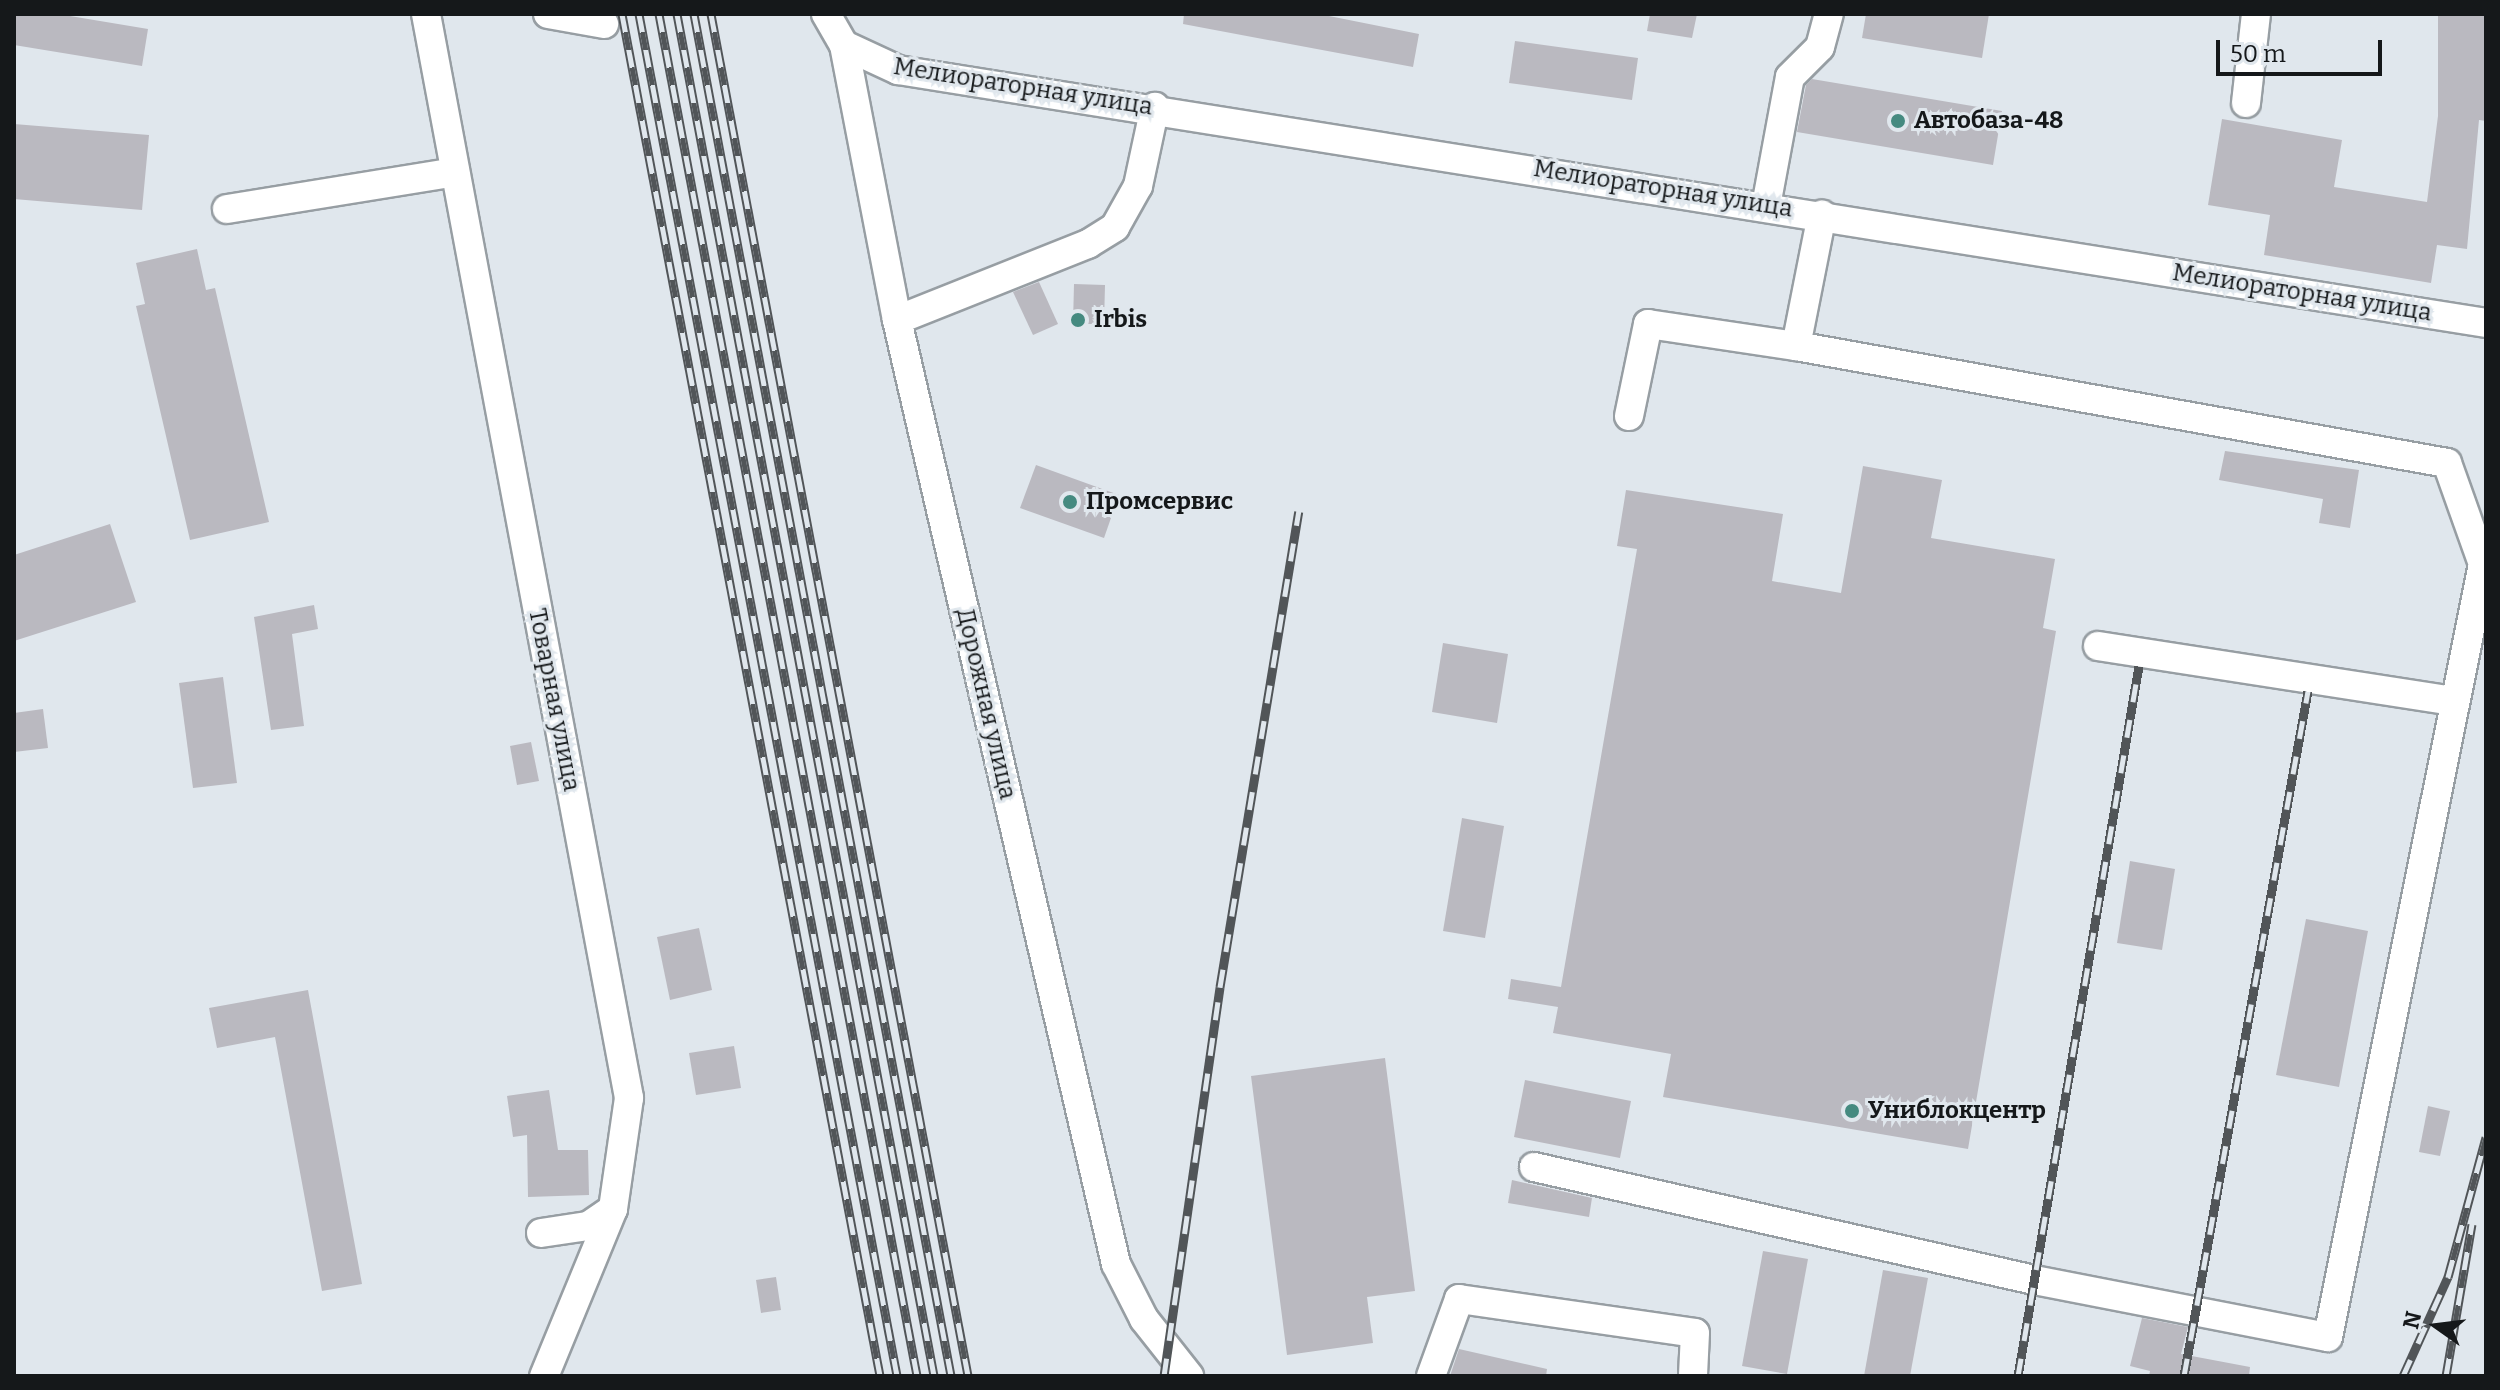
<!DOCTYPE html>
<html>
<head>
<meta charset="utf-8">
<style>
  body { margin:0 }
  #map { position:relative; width:2500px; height:1390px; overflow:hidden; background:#e0e7ed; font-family:Bitter,serif }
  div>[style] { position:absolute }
  .building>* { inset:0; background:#bab9c0 }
  .roads { filter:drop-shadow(2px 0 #979ea3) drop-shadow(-2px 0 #979ea3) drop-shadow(0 2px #979ea3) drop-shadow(0 -2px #979ea3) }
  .minor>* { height:28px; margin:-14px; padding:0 14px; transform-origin:14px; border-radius:14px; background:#fff }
  .rail>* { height:9px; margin-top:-4.5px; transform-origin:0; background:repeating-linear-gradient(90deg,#e0e7ed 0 18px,#515558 0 36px); box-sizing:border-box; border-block:2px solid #515558 }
  .dots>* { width:22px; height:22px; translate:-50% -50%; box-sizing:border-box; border:4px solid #e0e7ed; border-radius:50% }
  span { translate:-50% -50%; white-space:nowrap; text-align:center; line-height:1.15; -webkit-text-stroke:6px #e0e7ed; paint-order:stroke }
  .street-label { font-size:24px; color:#15181a }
  .poi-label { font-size:24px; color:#15181a; font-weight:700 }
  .left { translate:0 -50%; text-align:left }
  .frame { position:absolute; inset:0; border:16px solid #15181a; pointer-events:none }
  .north { position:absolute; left:2396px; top:1286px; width:80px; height:80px; -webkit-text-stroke:6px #e0e7ed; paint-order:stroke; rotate:284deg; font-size:22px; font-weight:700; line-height:32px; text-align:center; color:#15181a }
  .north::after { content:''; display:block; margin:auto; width:28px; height:36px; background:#15181a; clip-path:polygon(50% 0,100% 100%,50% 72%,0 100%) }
  .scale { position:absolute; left:2216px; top:40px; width:166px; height:36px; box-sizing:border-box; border:4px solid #15181a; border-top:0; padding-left:10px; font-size:24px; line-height:28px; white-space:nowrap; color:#15181a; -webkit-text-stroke:6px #e0e7ed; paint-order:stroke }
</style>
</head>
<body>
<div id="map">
  <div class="building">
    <i style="clip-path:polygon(14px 14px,58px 14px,148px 29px,142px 66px,14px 45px)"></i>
    <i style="clip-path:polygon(1184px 14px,1319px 14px,1419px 34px,1413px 67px,1183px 24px)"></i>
    <i style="clip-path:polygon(1650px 14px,1697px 14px,1692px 38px,1647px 31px)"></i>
    <i style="clip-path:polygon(1866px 14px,1989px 14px,1982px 58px,1862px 38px)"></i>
    <i style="clip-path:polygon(2438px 14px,2486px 14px,2486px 121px,2479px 120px,2467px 249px,2437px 245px,2431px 283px,2264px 255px,2270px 215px,2208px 205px,2222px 119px,2342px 140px,2334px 187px,2427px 202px,2438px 116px)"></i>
    <i style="clip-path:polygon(1515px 41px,1638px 58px,1632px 100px,1509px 83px)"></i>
    <i style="clip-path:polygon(1812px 79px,2002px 111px,1993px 165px,1797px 132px,1806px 85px)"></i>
    <i style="clip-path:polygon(14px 124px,149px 135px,142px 210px,14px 199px)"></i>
    <i style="clip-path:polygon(197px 249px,206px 290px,215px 288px,269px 522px,190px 540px,136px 306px,145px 304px,136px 263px)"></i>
    <i style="clip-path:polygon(1039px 282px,1058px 324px,1033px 335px,1013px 292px)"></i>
    <i style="clip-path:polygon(1074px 284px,1105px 285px,1104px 324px,1073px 324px)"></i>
    <i style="clip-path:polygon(2225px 451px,2359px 470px,2350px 528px,2319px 523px,2323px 499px,2219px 480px)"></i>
    <i style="clip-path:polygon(1036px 465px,1119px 495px,1104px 538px,1020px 508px)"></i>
    <i style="clip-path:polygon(1863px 466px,1942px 480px,1931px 538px,2055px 559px,2043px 628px,2056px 631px,1968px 1149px,1663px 1097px,1671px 1054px,1553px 1033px,1558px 1007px,1508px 999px,1511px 979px,1561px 987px,1637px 549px,1617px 546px,1626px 490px,1783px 514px,1772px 581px,1841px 593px)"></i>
    <i style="clip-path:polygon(110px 524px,136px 602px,14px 641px,14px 555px)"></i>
    <i style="clip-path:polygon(314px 605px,318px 629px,292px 634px,304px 726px,271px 730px,254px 617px)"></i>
    <i style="clip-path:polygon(1443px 643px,1508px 654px,1497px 723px,1432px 712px)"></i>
    <i style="clip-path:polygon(223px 677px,237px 783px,193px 788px,179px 683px)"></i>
    <i style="clip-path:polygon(43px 709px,48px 748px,14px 752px,14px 713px)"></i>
    <i style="clip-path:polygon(531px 742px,539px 781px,517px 785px,510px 746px)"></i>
    <i style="clip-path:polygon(1462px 818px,1504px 826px,1485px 938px,1443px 931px)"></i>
    <i style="clip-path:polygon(2130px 861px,2175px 869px,2162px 950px,2117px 943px)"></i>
    <i style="clip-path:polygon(2306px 919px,2368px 931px,2339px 1087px,2276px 1075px)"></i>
    <i style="clip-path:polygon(699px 928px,712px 990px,670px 1000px,657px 937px)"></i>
    <i style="clip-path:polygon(308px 990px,362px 1284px,322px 1291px,275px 1037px,217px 1048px,209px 1008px)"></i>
    <i style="clip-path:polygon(734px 1046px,741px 1088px,696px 1095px,689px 1053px)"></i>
    <i style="clip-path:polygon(1385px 1058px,1415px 1291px,1367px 1297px,1373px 1343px,1287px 1355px,1251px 1076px)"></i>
    <i style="clip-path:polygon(1525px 1080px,1631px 1101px,1620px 1158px,1514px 1137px)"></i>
    <i style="clip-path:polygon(549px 1090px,558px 1150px,588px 1150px,589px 1195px,528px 1197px,527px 1135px,513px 1137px,507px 1096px)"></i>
    <i style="clip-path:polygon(2428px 1106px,2450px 1111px,2440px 1156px,2419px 1152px)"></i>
    <i style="clip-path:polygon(1512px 1180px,1592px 1198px,1589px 1217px,1508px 1203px)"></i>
    <i style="clip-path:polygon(1763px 1251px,1808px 1259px,1787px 1374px,1742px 1366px)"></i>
    <i style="clip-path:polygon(1883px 1270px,1928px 1278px,1910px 1376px,1864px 1376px)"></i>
    <i style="clip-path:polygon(776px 1277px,781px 1310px,761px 1313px,756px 1280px)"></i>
    <i style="clip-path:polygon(2142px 1318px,2188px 1327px,2181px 1354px,2250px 1367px,2249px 1376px,2149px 1376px,2150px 1371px,2130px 1366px)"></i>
    <i style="clip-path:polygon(1459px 1349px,1547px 1369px,1546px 1376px,1450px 1376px)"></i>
  </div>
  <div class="roads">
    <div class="minor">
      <i style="left:426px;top:14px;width:1103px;rotate:79.39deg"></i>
      <i style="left:629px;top:1098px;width:112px;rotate:98.2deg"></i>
      <i style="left:613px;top:1209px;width:181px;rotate:112.4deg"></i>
      <i style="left:548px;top:14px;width:57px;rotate:10.1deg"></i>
      <i style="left:826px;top:14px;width:36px;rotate:60deg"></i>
      <i style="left:844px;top:45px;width:280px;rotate:79.1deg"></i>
      <i style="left:897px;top:320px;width:969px;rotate:76.94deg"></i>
      <i style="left:1116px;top:1264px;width:62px;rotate:63deg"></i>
      <i style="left:1144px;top:1319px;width:73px;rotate:51.7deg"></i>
      <i style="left:844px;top:45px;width:60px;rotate:24.8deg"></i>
      <i style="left:898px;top:70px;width:1608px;rotate:9.05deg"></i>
      <i style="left:2246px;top:103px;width:90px;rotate:-83.6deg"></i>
      <i style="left:1766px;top:206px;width:131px;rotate:-79.5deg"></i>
      <i style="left:1790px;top:77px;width:42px;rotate:-45deg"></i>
      <i style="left:1820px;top:47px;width:34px;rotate:-75deg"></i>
      <i style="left:227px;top:209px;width:231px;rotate:-9.2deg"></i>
      <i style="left:897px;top:320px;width:206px;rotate:-21.7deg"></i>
      <i style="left:1088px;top:244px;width:32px;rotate:-32deg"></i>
      <i style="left:1115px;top:227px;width:47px;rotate:-60.7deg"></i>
      <i style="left:1138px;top:186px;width:81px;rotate:-77.9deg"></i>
      <i style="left:1629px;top:416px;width:94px;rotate:-78.3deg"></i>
      <i style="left:1648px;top:324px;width:150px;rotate:8.5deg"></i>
      <i style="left:1796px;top:346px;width:134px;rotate:-78.8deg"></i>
      <i style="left:2098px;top:646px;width:361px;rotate:8.8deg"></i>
      <i style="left:1534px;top:1167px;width:513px;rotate:12.73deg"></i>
      <i style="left:2034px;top:1280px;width:299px;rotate:11deg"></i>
      <i style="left:2328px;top:1337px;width:788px;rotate:-78.66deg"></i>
      <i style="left:2483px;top:564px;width:107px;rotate:-109.6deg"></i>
      <i style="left:2447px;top:463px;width:661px;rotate:-169.81deg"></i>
      <i style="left:541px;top:1233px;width:48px;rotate:-8.5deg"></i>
      <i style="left:588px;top:1226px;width:30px;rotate:-34deg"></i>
      <i style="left:1431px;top:1376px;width:82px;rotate:-70deg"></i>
      <i style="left:1459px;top:1299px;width:238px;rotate:8.2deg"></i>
      <i style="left:1695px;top:1333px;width:43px;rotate:92.7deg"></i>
    </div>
  </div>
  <div class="rail">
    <i style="left:622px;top:14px;width:1386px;rotate:79.27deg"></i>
    <i style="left:639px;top:14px;width:1386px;rotate:79.27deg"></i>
    <i style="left:659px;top:14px;width:1386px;rotate:79.27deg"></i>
    <i style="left:677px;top:14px;width:1386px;rotate:79.31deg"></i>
    <i style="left:694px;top:14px;width:1386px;rotate:79.31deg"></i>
    <i style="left:711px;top:14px;width:1386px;rotate:79.31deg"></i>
    <i style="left:1164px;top:1376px;width:393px;rotate:-81.8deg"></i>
    <i style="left:1220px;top:987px;width:482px;rotate:-80.6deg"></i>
    <i style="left:2018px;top:1376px;width:720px;rotate:-80.33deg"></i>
    <i style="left:2184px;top:1376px;width:696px;rotate:-79.74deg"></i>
    <i style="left:2403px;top:1376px;width:109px;rotate:-65.6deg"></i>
    <i style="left:2448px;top:1277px;width:145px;rotate:-74.8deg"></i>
    <i style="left:2446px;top:1376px;width:154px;rotate:-80.3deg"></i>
  </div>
  <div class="dots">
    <i style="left:1898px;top:121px;background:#458a80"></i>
    <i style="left:1078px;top:320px;background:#458a80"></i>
    <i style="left:1070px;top:502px;background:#458a80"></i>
    <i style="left:1852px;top:1111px;background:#458a80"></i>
  </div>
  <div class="street-label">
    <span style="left:1023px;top:87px;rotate:9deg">Мелиораторная улица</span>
    <span style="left:1663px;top:189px;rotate:9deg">Мелиораторная улица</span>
    <span style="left:2302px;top:293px;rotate:9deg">Мелиораторная улица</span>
    <span style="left:554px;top:700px;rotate:79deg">Товарная улица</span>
    <span style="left:986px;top:704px;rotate:77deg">Дорожная улица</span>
  </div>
  <div class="poi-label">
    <span class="left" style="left:1914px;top:121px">Автобаза-48</span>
    <span class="left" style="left:1094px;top:320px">Irbis</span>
    <span class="left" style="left:1086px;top:502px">Промсервис</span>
    <span class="left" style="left:1868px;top:1111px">Униблокцентр</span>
  </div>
  <div class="frame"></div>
  <div class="north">N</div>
  <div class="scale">50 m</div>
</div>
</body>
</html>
